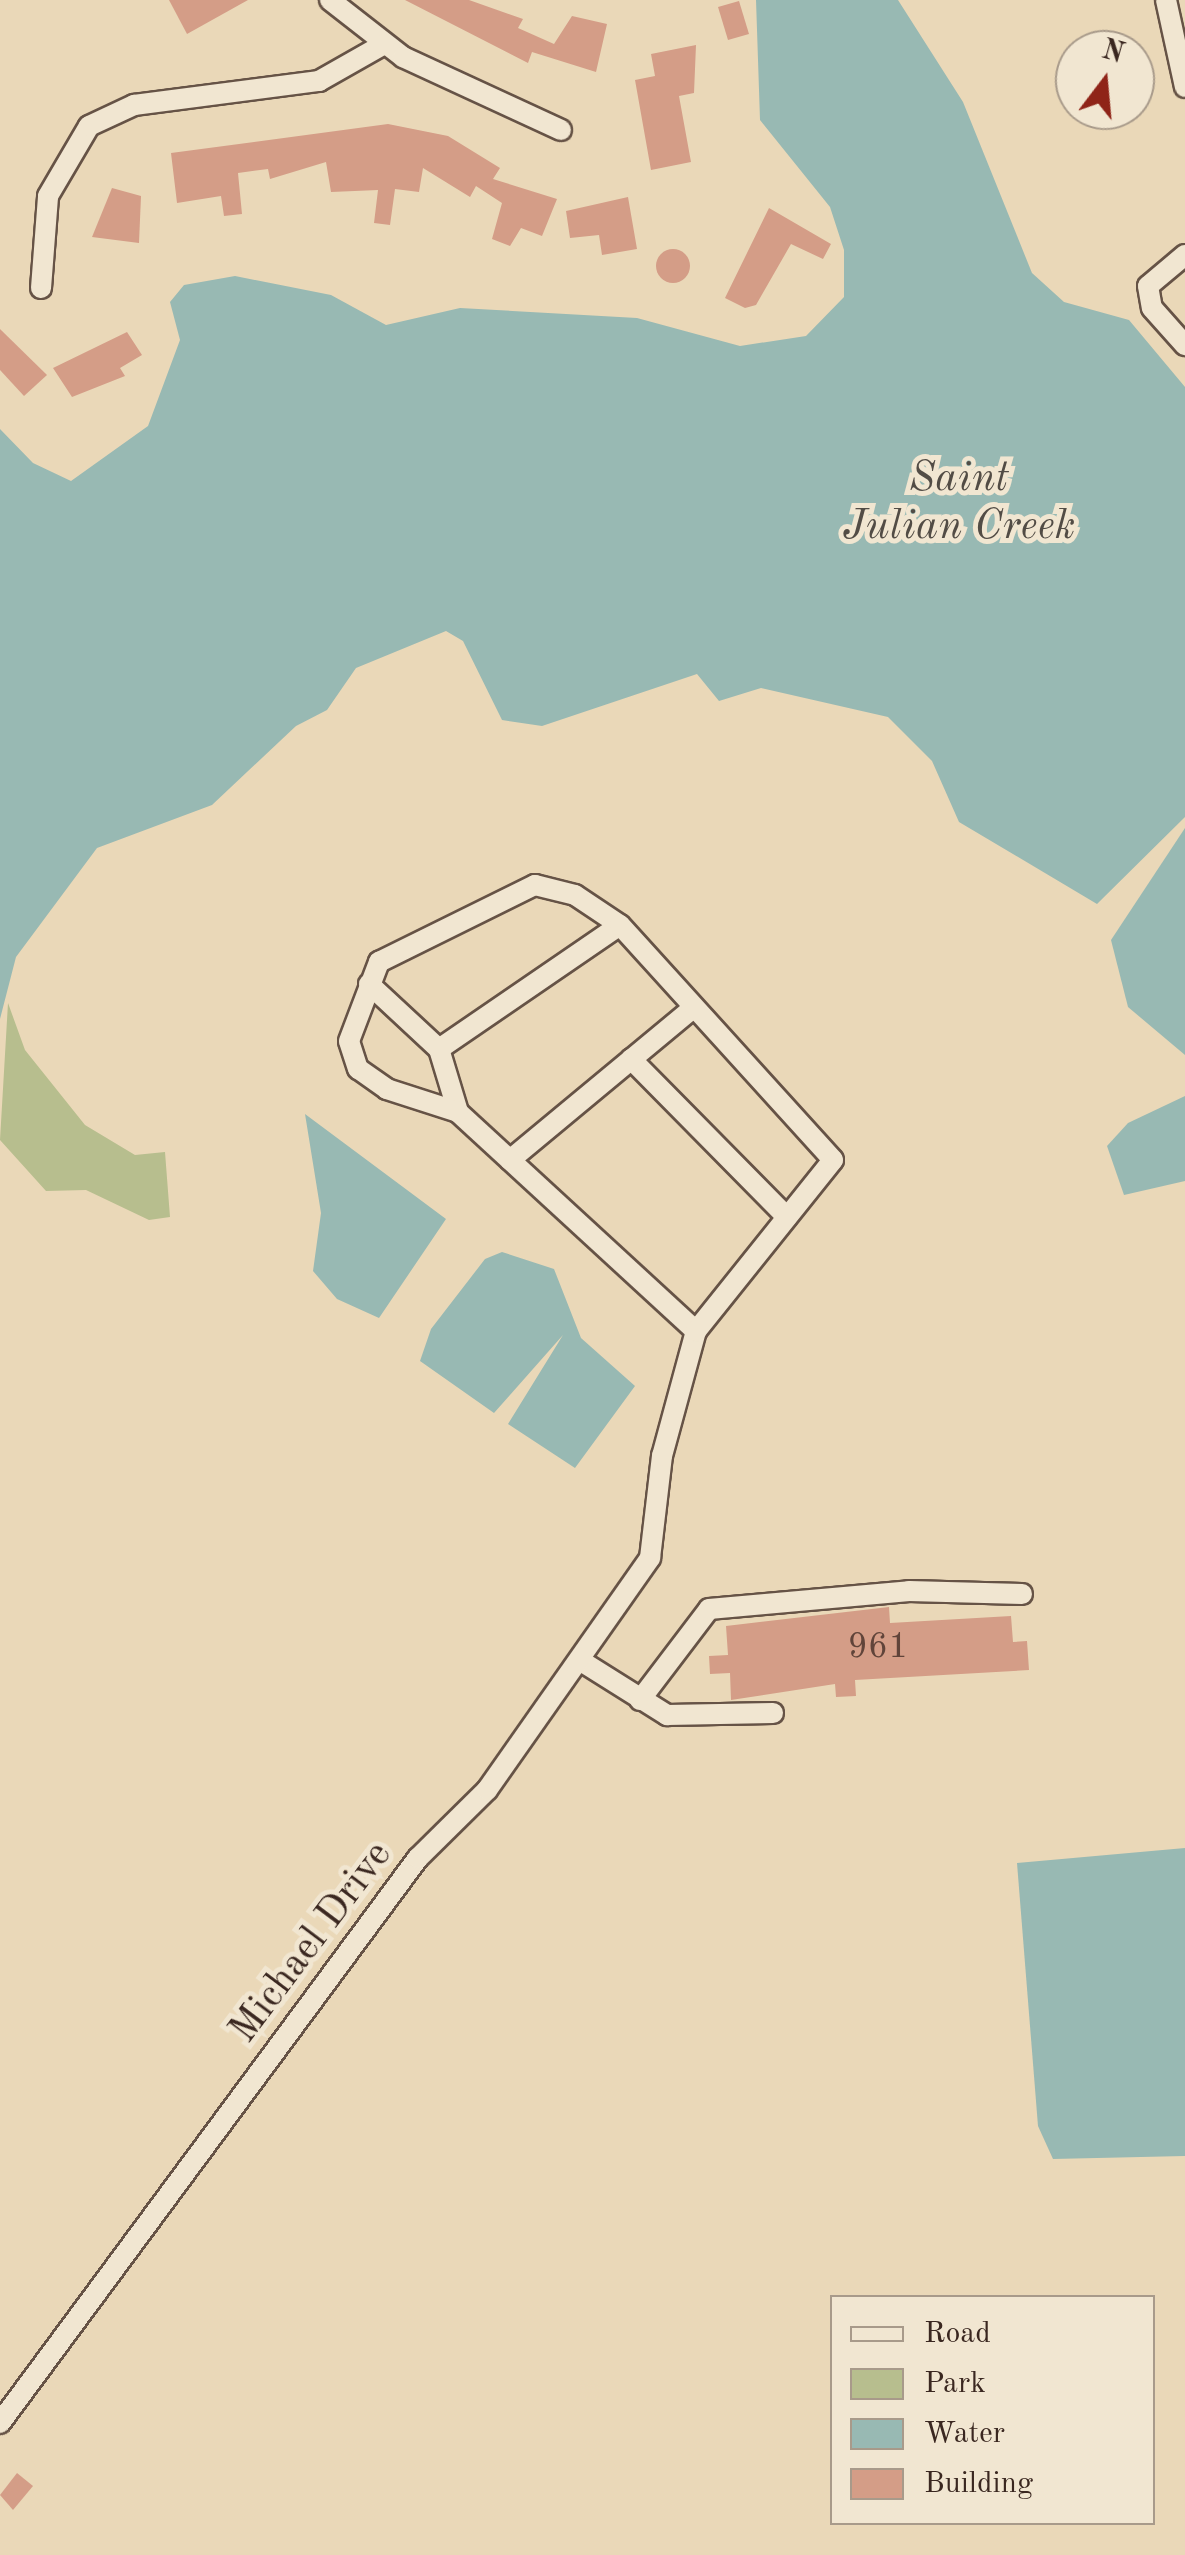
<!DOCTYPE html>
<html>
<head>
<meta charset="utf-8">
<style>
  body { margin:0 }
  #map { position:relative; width:1185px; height:2555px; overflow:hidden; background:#ead8b8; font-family:"Old Standard TT",serif }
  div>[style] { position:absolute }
  .green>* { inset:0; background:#b7be8e }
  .water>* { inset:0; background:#98b9b3 }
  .building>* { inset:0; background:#d49d87 }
  .round { border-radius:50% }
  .roads { filter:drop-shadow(2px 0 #665346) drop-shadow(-2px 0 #665346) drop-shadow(0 2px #665346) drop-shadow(0 -2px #665346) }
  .minor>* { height:20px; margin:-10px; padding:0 10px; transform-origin:10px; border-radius:10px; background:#f1e6d1 }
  span { translate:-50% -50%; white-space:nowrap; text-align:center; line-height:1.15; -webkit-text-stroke:10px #f1e6d1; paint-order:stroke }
  .number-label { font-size:35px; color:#60443a }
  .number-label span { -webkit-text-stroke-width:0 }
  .street-label { font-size:40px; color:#3a2720 }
  .water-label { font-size:42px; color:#524c45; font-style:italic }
  .legend { position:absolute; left:830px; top:2295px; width:325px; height:230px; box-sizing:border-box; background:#f1e6d1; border:2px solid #a89a8a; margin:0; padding:12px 18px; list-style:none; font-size:30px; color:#3a2720 }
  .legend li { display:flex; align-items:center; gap:20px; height:50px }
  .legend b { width:50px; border:2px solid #a89a8a }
  .north { position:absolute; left:1055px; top:30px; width:100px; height:100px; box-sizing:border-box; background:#f1e6d1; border:2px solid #a89a8a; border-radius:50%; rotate:16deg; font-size:28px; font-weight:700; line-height:40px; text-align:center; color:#3a2720 }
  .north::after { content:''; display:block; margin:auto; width:35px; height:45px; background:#8f2418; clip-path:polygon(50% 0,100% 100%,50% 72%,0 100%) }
</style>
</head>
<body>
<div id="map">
  <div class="green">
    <i style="clip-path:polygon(8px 1003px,25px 1050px,85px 1125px,135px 1155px,165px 1152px,170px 1217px,149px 1220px,86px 1190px,46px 1191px,0 1140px)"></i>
  </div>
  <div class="water">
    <i style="clip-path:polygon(756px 0,898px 0,963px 102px,1032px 273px,1064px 302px,1129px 320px,1185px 387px,1185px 817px,1097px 904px,959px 822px,932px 761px,888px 717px,761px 688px,719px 701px,697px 674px,542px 726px,502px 720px,463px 641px,446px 631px,356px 668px,327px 710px,296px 726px,212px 805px,97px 848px,16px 957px,0 1019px,0 429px,33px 463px,71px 481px,148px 426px,180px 340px,170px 302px,184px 285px,235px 276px,331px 295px,386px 325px,460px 308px,637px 318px,740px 346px,806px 336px,844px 297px,844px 250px,830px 207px,760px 120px)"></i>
    <i style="clip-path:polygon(1185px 828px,1185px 1055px,1128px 1007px,1111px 940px)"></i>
    <i style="clip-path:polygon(1185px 1096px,1185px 1181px,1124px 1195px,1107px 1146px,1128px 1123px)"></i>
    <i style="clip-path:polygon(305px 1114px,446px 1219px,379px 1318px,337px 1299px,313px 1271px,321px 1213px)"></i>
    <i style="clip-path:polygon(502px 1252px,554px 1269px,581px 1338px,635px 1386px,575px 1468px,508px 1424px,563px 1335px,494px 1413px,420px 1361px,431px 1329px,485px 1259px)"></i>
    <i style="clip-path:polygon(1185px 1848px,1185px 2156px,1053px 2159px,1038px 2126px,1017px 1863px)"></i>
  </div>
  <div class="building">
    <i style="clip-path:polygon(169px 0,248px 0,187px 34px)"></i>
    <i style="clip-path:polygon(405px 0,469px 0,523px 19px,518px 28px,554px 44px,572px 16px,607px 24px,596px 72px,532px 52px,528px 63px)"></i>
    <i style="clip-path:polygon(739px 1px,749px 34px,728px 40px,718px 7px)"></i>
    <i style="clip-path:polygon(696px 45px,694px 93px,679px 96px,691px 162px,651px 170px,635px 80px,655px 76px,651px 54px)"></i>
    <i style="clip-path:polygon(388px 124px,448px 136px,500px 168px,493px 179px,557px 199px,542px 236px,521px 228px,510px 246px,492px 239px,502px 203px,476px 186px,470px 197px,423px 168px,419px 192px,395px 189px,390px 225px,374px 223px,378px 190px,331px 192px,326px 162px,270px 179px,268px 169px,238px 173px,242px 214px,224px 216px,221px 196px,177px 203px,171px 153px)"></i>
    <i style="clip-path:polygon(112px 188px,141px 196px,139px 243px,92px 237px)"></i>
    <i style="clip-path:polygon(628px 197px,637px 249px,602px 255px,599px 235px,570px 238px,566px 211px)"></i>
    <i style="clip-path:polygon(769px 208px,831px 244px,823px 259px,791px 244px,756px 305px,745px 308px,725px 298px)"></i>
    <i class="round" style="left:656px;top:249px;width:34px;height:34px"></i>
    <i style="clip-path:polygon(0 329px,47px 375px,24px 396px,0 370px)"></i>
    <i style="clip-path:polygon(127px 332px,142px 355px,120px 368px,125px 376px,72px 397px,53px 368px)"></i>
    <i style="clip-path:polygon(889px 1607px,890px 1623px,1011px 1616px,1013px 1642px,1027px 1641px,1029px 1670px,855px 1680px,856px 1696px,836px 1697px,835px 1684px,731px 1700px,730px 1673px,710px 1674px,709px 1656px,728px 1655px,726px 1626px)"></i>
    <i style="clip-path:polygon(17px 2473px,33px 2486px,13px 2510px,0 2495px)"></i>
  </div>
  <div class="roads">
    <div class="minor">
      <i style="left:330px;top:0;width:93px;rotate:38deg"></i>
      <i style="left:403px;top:57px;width:174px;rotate:24.8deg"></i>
      <i style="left:1166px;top:0;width:89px;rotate:77.7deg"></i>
      <i style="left:1185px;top:255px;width:48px;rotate:140deg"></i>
      <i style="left:1148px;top:286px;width:22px;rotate:80deg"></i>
      <i style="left:1152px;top:308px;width:50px;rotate:48.3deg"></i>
      <i style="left:41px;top:288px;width:92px;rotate:-85.6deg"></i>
      <i style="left:48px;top:196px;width:81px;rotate:-59.6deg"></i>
      <i style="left:89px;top:126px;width:50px;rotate:-25deg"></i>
      <i style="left:134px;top:105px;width:187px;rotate:-7.4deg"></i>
      <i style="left:319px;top:81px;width:75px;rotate:-29.6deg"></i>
      <i style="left:369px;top:984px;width:96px;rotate:42.9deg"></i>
      <i style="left:439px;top:1049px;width:66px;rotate:73.2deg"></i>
      <i style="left:439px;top:1049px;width:219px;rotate:-34.4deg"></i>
      <i style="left:631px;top:1059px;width:222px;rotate:45.4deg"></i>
      <i style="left:510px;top:1160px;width:239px;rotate:-39.7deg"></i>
      <i style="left:581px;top:1661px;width:102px;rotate:32.1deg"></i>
      <i style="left:667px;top:1715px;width:106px;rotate:-1.1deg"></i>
      <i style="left:640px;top:1700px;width:114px;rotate:-52.8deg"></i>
      <i style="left:709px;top:1609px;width:201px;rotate:-5.1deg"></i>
      <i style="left:909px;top:1591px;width:113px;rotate:1.5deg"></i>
      <i style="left:0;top:2423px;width:703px;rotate:-53.51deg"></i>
      <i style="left:418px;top:1858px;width:97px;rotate:-44.6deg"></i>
      <i style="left:487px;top:1790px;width:284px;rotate:-54.9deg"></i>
      <i style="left:650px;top:1558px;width:103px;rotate:-83.3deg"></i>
      <i style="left:662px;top:1456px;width:130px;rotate:-74.8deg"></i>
      <i style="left:696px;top:1331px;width:323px;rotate:-137.4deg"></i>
      <i style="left:458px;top:1112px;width:75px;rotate:-162.1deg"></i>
      <i style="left:387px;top:1089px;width:35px;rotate:-145deg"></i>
      <i style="left:358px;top:1069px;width:29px;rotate:-108deg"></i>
      <i style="left:349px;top:1041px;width:85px;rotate:-69.2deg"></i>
      <i style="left:379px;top:962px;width:174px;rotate:-26.3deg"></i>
      <i style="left:535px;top:885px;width:41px;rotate:14deg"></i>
      <i style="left:575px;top:895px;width:54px;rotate:33.7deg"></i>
      <i style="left:620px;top:925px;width:317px;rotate:47.8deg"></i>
      <i style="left:833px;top:1160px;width:219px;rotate:128.7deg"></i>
    </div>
  </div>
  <div class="number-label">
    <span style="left:878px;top:1648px">961</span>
  </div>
  <div class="street-label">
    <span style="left:312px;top:1943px;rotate:-53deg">Michael Drive</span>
  </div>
  <div class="water-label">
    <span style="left:959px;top:503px">Saint<br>Julian Creek</span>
  </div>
  <ul class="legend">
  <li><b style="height:12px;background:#f1e6d1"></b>Road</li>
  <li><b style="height:28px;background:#b7be8e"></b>Park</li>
  <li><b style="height:28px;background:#98b9b3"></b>Water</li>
  <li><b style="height:28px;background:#d49d87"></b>Building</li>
  </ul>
  <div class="north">N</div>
</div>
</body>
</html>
